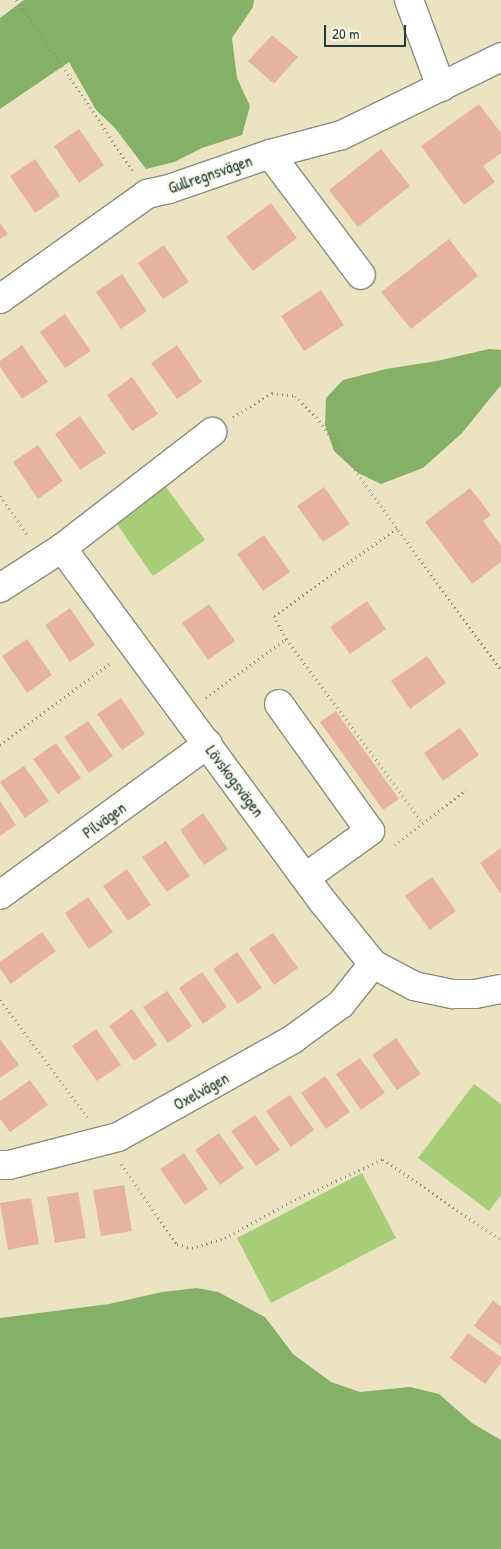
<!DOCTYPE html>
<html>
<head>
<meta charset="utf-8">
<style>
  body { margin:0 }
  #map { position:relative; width:501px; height:1549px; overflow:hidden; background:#ece3c3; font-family:"Patrick Hand",sans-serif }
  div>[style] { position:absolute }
  .green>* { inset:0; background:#a7cd78 }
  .forest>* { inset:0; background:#85b068 }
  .building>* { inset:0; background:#e7b39e }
  .path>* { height:3px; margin-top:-1.5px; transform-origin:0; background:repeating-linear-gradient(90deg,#86907c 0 1px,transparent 0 5px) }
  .roads { filter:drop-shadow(1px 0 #86907c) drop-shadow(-1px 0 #86907c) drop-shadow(0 1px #86907c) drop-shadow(0 -1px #86907c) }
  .minor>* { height:28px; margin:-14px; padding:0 14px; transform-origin:14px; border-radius:14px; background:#fff }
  span { translate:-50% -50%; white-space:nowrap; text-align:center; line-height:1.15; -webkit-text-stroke:4.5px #fbf7ec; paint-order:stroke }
  .street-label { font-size:16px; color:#1f3d34 }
  .scale { position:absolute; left:324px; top:25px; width:82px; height:22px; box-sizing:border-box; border:2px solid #1f3d34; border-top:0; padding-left:6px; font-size:15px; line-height:18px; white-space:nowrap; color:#1f3d34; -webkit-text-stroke:4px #fbf7ec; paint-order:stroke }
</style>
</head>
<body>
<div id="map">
  <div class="green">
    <i style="clip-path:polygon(163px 483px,205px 540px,153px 576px,114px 520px)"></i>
    <i style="clip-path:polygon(474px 1084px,501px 1104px,501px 1195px,489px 1211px,418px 1158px)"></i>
    <i style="clip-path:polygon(362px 1173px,396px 1238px,271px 1303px,237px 1238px)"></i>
  </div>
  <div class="forest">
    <i style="clip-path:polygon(24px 0,254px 0,253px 7px,232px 38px,237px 78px,250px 106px,242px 135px,202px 148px,174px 162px,146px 169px,115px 128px,96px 110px,69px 62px,0 109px,0 18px)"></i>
    <i style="clip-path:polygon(489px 349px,501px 350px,501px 385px,462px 433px,423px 468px,381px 484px,358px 473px,334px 451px,325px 425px,326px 398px,343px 380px,386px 369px,437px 361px)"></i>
    <i style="clip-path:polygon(197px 1288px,218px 1292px,265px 1317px,293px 1354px,331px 1382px,360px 1392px,410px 1387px,439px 1394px,472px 1423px,501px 1440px,501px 1549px,0 1549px,0 1318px,109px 1304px,162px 1292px)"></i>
  </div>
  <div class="building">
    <i style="clip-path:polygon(272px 35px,298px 57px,274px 84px,248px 61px)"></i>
    <i style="clip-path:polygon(479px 104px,501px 133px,501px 153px,483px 166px,495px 182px,464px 205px,421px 146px)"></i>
    <i style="clip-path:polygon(79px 129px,104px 165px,79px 183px,54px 146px)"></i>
    <i style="clip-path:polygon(381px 149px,410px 186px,358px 227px,329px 190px)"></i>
    <i style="clip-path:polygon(35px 159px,60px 196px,35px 213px,10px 176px)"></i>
    <i style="clip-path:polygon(271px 203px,297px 238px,253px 271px,226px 237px)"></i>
    <i style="clip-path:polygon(0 223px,8px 234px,0 239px)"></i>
    <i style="clip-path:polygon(449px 239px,478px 276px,411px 329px,381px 292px)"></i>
    <i style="clip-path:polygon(164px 245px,189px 282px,163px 299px,138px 263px)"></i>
    <i style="clip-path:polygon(122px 274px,147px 311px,121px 329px,96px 292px)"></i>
    <i style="clip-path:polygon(321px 290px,344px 325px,304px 351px,281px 316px)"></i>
    <i style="clip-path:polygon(65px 314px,91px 351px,65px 368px,40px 332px)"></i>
    <i style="clip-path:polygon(22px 345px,48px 382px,22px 399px,0 367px,0 361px)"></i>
    <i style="clip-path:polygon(177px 345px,202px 382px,177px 399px,151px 363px)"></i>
    <i style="clip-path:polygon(132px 377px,158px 414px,132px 431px,107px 395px)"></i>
    <i style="clip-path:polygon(80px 416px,106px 453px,80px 470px,55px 434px)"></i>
    <i style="clip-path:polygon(38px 445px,63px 481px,38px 499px,13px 462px)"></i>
    <i style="clip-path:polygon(324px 487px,350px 524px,323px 542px,297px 506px)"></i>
    <i style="clip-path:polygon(470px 488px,491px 515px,483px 521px,501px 545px,501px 562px,472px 584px,425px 522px)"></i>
    <i style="clip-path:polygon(264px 535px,290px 572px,263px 591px,237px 554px)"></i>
    <i style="clip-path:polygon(367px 601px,386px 629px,350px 654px,330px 627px)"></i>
    <i style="clip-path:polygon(209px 604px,235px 641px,208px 660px,182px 623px)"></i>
    <i style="clip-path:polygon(70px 608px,95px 645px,70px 662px,45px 625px)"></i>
    <i style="clip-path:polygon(27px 639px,52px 675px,27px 693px,2px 656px)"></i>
    <i style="clip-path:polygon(427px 656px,446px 683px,410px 709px,391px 681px)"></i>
    <i style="clip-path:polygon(121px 698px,145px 734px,122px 750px,97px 714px)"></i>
    <i style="clip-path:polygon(336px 711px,399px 799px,383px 810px,320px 722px)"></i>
    <i style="clip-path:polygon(88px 721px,113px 756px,89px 773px,64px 737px)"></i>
    <i style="clip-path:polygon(460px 728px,479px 755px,443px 781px,424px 753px)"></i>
    <i style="clip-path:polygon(56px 743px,81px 778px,58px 794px,33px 759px)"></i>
    <i style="clip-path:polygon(24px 766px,49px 801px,25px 818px,0 782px)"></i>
    <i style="clip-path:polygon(0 801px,16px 825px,0 836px)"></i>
    <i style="clip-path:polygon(203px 813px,228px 849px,204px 865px,180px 830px)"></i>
    <i style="clip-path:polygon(166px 841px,190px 876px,167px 892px,142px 857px)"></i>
    <i style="clip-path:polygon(501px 848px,501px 894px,480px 863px)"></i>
    <i style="clip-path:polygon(127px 869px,151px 905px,128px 921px,103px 886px)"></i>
    <i style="clip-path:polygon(432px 877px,456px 911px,430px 930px,405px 896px)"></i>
    <i style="clip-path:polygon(88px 897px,113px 932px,89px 949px,65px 913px)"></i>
    <i style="clip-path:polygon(42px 932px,56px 951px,11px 984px,0 969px,0 962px)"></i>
    <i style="clip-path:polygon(273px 933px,298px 968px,274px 985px,249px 949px)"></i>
    <i style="clip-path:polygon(237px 952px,262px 988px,238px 1004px,213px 969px)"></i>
    <i style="clip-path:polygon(202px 972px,227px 1007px,203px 1024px,179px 988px)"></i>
    <i style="clip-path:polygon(167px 991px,192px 1026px,168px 1043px,143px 1007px)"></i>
    <i style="clip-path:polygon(132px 1009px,157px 1045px,134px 1061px,109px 1026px)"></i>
    <i style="clip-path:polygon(96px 1029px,121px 1065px,97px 1081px,72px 1046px)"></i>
    <i style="clip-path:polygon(396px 1038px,421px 1074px,397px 1090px,372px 1055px)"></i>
    <i style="clip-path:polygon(0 1039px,19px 1065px,0 1078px)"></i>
    <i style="clip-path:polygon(360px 1058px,385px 1093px,361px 1110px,336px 1074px)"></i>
    <i style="clip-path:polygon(325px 1076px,350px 1112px,326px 1129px,301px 1093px)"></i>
    <i style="clip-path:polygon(30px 1080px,48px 1105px,10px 1132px,0 1119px,0 1101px)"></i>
    <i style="clip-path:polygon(290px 1095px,314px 1130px,291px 1147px,266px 1111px)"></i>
    <i style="clip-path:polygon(255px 1115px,280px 1150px,256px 1166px,231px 1131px)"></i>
    <i style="clip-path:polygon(219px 1133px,244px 1168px,220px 1185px,195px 1150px)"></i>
    <i style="clip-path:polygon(184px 1153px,208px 1189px,185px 1205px,160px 1169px)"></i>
    <i style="clip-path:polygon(124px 1185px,132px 1231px,101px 1236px,93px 1190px)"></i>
    <i style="clip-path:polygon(78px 1192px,86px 1238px,55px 1243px,47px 1197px)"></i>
    <i style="clip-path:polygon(31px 1198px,39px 1244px,8px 1250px,0 1203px)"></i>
    <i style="clip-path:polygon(493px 1300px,501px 1307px,501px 1346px,474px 1326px)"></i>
    <i style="clip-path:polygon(468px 1333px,501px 1357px,501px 1363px,485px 1384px,450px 1358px)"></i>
  </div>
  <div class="path">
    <i style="left:16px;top:0;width:65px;rotate:54.4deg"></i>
    <i style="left:54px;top:53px;width:141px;rotate:56.3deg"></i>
    <i style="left:233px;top:417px;width:46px;rotate:-31.6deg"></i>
    <i style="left:272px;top:393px;width:23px;rotate:7deg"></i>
    <i style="left:295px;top:396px;width:30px;rotate:45deg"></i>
    <i style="left:316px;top:417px;width:313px;rotate:53.8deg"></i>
    <i style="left:0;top:496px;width:50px;rotate:54.7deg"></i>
    <i style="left:397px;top:528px;width:151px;rotate:144.4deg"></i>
    <i style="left:274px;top:616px;width:26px;rotate:62deg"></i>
    <i style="left:286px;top:639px;width:228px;rotate:53.4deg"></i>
    <i style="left:206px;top:698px;width:99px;rotate:-36.4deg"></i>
    <i style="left:0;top:745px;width:139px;rotate:-36.5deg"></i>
    <i style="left:395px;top:845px;width:90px;rotate:-37.8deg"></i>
    <i style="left:0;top:1000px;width:146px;rotate:53.4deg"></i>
    <i style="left:121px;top:1164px;width:98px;rotate:55deg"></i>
    <i style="left:177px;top:1244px;width:10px;rotate:17deg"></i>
    <i style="left:187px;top:1247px;width:5px;rotate:11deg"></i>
    <i style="left:192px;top:1248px;width:34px;rotate:-17deg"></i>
    <i style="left:225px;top:1238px;width:70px;rotate:-29.1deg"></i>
    <i style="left:286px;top:1204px;width:107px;rotate:-24.9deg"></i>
    <i style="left:383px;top:1159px;width:143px;rotate:34.5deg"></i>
  </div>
  <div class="roads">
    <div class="minor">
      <i style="left:409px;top:0;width:93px;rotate:69.8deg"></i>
      <i style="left:270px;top:154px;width:151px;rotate:53.1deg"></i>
      <i style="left:0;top:299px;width:181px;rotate:-35.5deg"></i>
      <i style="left:147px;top:194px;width:23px;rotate:-13deg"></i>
      <i style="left:169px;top:189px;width:107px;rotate:-19.1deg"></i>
      <i style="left:270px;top:154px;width:74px;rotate:-14.8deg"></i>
      <i style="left:342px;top:135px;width:177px;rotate:-26.1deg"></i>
      <i style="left:62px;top:548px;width:190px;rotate:-37.7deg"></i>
      <i style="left:0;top:588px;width:74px;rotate:-32.8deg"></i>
      <i style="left:62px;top:548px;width:441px;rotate:53.6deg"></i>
      <i style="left:324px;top:903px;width:78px;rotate:51.2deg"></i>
      <i style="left:373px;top:964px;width:47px;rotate:28.2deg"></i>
      <i style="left:414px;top:986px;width:40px;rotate:12deg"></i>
      <i style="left:453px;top:994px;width:22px"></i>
      <i style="left:475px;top:994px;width:26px;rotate:-11deg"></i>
      <i style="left:279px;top:704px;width:156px;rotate:54.4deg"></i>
      <i style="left:370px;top:831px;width:79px;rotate:144.3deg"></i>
      <i style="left:0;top:895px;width:257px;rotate:-36deg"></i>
      <i style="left:0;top:1165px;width:9px"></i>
      <i style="left:9px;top:1165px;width:113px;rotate:-14.4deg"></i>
      <i style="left:118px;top:1137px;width:201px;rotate:-29.2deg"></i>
      <i style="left:293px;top:1039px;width:59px;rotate:-36.1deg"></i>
      <i style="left:341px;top:1004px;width:51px;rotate:-51.3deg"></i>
    </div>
  </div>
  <div class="street-label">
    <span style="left:210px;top:174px;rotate:-19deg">Gullregnsvägen</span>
    <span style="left:235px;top:781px;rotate:53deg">Lövskogsvägen</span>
    <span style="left:104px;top:820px;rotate:-36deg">Pilvägen</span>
    <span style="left:201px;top:1091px;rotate:-29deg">Oxelvägen</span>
  </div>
  <div class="scale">20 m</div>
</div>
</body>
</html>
